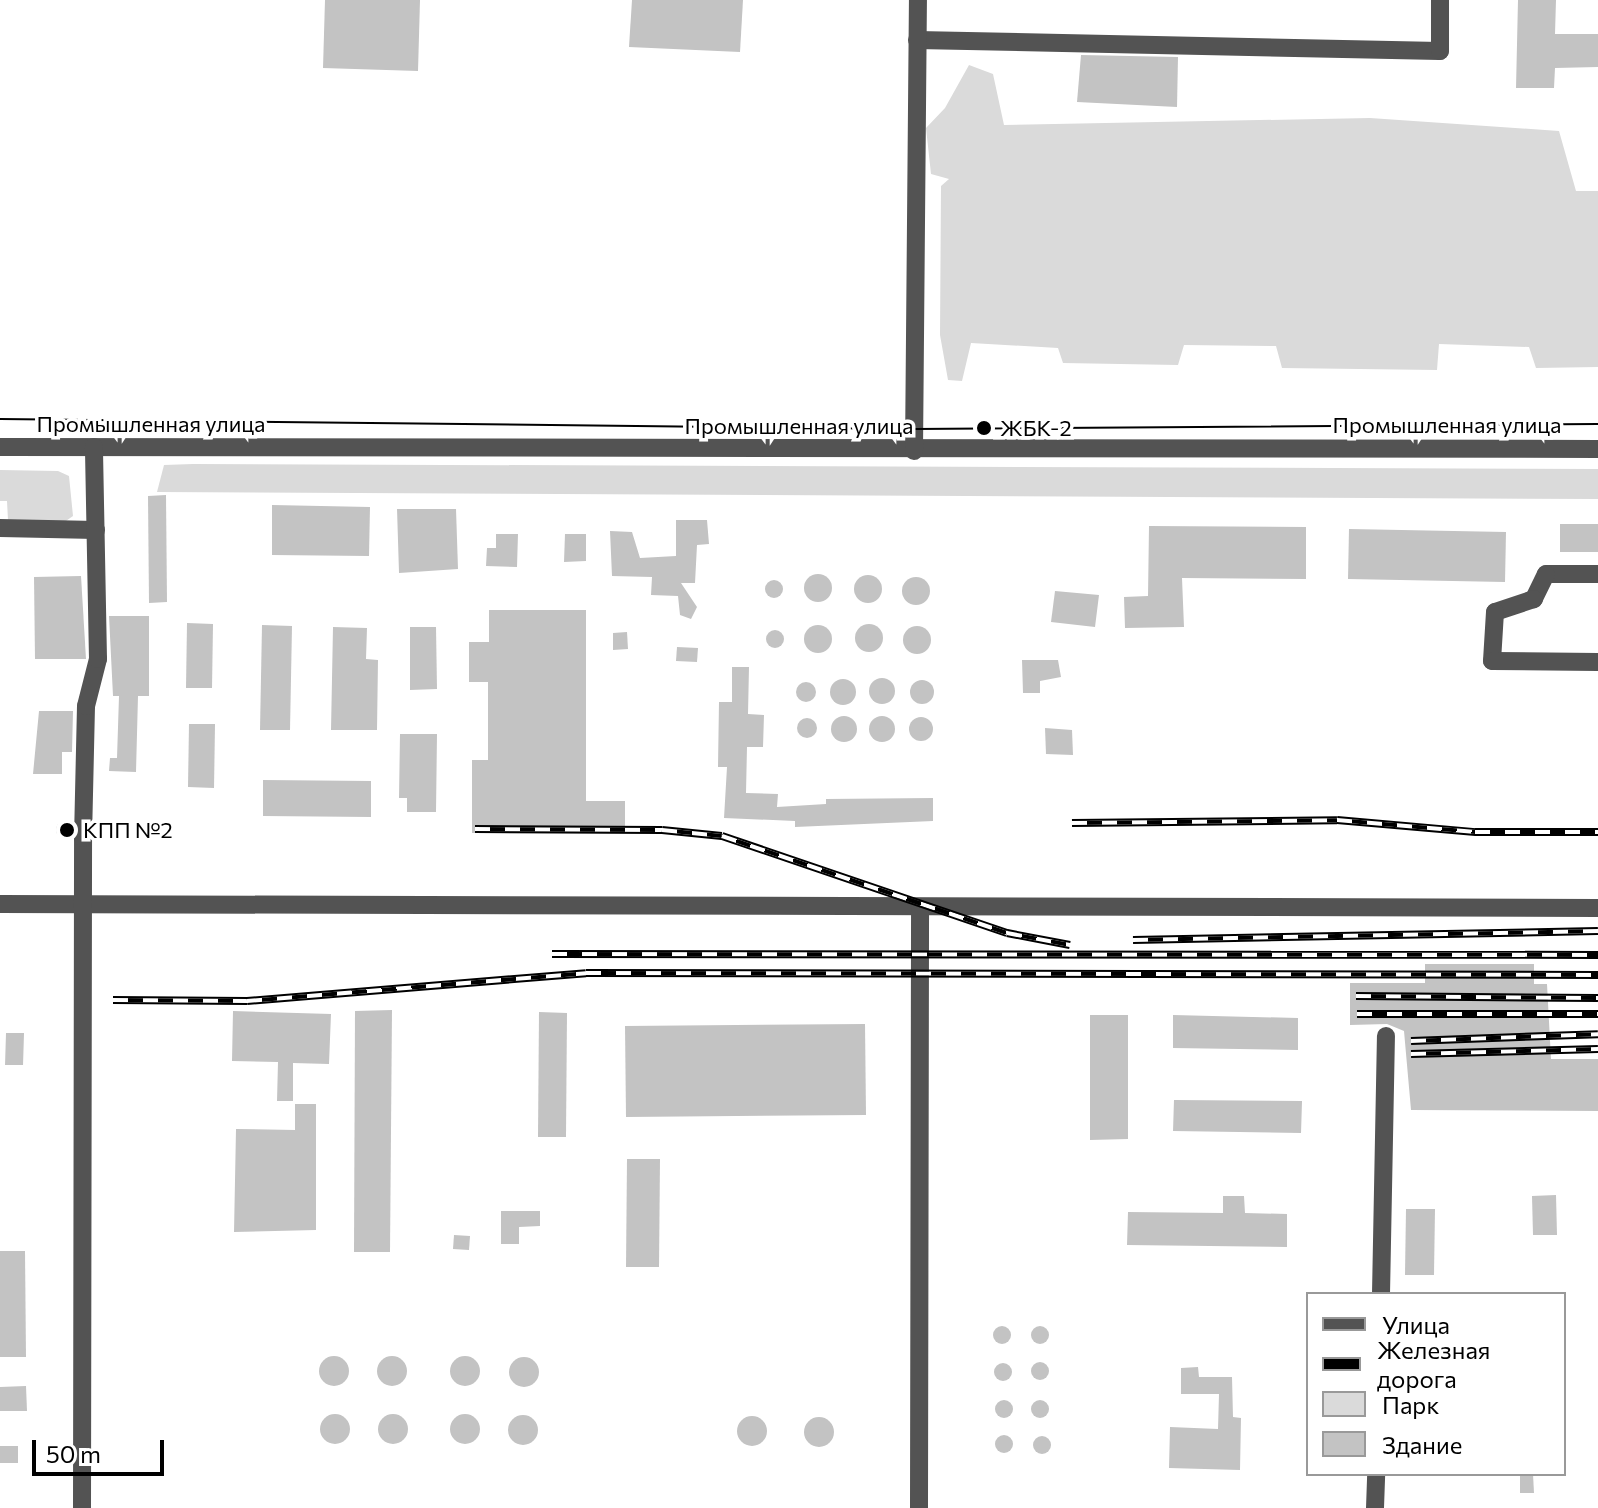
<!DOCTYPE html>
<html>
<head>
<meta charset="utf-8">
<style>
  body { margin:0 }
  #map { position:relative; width:1598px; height:1508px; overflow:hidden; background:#fff; font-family:Commissioner,sans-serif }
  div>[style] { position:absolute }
  .green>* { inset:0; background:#dadada }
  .building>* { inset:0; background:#c3c3c3 }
  .round { border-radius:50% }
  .minor>* { height:18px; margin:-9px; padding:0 9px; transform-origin:9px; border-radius:9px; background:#535353 }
  .tram>* { height:2px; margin:-1px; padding:0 1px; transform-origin:1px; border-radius:1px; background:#000 }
  .rail>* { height:8px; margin-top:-4px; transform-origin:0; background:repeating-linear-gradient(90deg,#fff 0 15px,#000 0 30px); box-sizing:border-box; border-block:2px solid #000 }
  .dots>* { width:22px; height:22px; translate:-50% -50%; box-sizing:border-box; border:4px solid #fff; border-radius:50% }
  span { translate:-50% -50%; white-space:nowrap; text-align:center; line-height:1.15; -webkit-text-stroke:7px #fff; paint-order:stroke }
  .street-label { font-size:22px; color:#000 }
  .poi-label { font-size:22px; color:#000 }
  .left { translate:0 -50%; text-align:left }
  .legend { position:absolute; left:1306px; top:1292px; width:260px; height:184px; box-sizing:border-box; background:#fff; border:2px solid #999; margin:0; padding:10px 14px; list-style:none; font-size:24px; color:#000 }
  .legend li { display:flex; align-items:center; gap:16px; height:40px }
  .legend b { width:40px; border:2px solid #999 }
  .scale { position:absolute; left:32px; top:1440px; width:132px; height:36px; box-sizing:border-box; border:4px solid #000; border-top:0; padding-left:10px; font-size:24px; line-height:28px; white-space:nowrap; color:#000; -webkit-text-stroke:6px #fff; paint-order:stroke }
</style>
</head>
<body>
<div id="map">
  <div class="green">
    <i style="clip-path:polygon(969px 65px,993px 74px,1004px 125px,1370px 118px,1559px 131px,1576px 191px,1598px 191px,1598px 367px,1536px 368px,1529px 347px,1439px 344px,1437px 370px,1282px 368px,1276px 346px,1184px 345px,1178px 365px,1063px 363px,1058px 348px,971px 343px,962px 381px,948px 380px,940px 335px,941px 186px,949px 179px,931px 174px,926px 128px,945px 108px)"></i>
    <i style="clip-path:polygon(193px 464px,1598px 469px,1598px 499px,157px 492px,164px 465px)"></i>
    <i style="clip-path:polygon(0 470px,58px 471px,69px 476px,73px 516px,63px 523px,8px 520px,7px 501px,0 501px)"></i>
  </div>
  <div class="building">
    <i style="clip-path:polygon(325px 0,420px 0,418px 71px,323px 68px)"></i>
    <i style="clip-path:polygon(632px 0,743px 0,740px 52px,629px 47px)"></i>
    <i style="clip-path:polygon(1518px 0,1556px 0,1555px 34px,1598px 34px,1598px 67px,1555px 68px,1554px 88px,1516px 88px)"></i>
    <i style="clip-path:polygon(1081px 55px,1178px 57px,1177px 107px,1077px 102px)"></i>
    <i style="clip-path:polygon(166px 495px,167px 602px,149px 603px,148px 496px)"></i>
    <i style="clip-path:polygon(272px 505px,370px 507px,369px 556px,272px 555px)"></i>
    <i style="clip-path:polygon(397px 509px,456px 509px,458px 569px,399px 573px)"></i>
    <i style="clip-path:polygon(676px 520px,707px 520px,709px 544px,697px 545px,695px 583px,681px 583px,697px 607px,691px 619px,680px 615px,678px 596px,651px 595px,652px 577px,612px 576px,610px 531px,632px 532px,640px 558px,676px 556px)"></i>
    <i style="clip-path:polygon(1560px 524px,1598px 524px,1598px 552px,1560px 552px)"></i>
    <i style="clip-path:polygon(1149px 526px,1306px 527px,1306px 579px,1182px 578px,1184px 627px,1125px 628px,1124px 597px,1148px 596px)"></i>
    <i style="clip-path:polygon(1349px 529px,1506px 532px,1505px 582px,1348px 579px)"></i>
    <i style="clip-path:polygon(496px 534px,518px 534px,517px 567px,486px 566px,487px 548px,496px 548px)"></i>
    <i style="clip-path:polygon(565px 534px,586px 534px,586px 561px,564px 562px)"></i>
    <i class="round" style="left:804px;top:574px;width:28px;height:28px"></i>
    <i class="round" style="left:854px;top:575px;width:28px;height:28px"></i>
    <i style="clip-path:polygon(81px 576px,86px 659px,35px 659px,34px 577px)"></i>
    <i class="round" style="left:902px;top:577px;width:28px;height:28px"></i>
    <i class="round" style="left:765px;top:580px;width:18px;height:18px"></i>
    <i style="clip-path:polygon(1055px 591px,1099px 595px,1095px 627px,1051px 622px)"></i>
    <i style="clip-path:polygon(489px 610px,586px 610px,586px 801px,625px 801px,625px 833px,472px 833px,472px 760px,488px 760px,488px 682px,469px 682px,469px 642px,489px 642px)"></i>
    <i style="clip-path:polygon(109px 616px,149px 616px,149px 696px,138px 696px,136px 772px,109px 771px,110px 758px,117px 758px,119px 696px,113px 696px)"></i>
    <i style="clip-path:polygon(187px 623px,213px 624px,212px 688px,186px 688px)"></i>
    <i class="round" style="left:855px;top:624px;width:28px;height:28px"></i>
    <i class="round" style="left:804px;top:625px;width:28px;height:28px"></i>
    <i style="clip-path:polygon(262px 625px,292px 626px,290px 730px,260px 730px)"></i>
    <i class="round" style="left:903px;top:626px;width:28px;height:28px"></i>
    <i style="clip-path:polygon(333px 627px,367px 628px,366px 659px,378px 660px,377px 730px,331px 730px)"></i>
    <i style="clip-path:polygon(410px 627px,436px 627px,437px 689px,410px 690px)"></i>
    <i class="round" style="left:766px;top:630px;width:18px;height:18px"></i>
    <i style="clip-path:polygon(627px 632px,628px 649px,613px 650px,613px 633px)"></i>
    <i style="clip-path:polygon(677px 647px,698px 648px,697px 662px,676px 661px)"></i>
    <i style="clip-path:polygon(1022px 660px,1058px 660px,1061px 677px,1040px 681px,1040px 693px,1023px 693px)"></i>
    <i style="clip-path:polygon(732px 667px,749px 667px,748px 714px,764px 715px,763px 747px,747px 747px,746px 793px,778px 794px,777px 807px,826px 804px,826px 799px,933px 798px,933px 821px,795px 827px,795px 821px,724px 818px,727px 767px,718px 767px,719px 702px,732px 702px)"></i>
    <i class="round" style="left:869px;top:678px;width:26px;height:26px"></i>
    <i class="round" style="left:830px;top:679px;width:26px;height:26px"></i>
    <i class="round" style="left:910px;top:680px;width:24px;height:24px"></i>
    <i class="round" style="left:796px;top:682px;width:20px;height:20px"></i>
    <i style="clip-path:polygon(39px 711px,73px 711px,72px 752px,62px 752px,62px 774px,33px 774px)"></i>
    <i class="round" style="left:869px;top:716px;width:26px;height:26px"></i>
    <i class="round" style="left:831px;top:716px;width:26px;height:26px"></i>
    <i class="round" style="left:909px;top:717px;width:24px;height:24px"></i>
    <i class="round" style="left:797px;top:718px;width:20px;height:20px"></i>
    <i style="clip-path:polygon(189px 724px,215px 724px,214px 788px,188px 787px)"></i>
    <i style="clip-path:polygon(1045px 728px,1072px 730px,1073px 755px,1046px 754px)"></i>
    <i style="clip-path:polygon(400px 734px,437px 734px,436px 812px,407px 812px,407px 798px,399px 798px)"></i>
    <i style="clip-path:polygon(263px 780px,371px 781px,371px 817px,263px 816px)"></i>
    <i class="round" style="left:56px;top:822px;width:16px;height:16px"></i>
    <i style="clip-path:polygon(1425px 964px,1534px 964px,1534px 984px,1547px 984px,1551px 1059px,1598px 1059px,1598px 1111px,1411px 1110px,1404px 1031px,1387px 1024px,1350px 1025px,1350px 983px,1425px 983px)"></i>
    <i style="clip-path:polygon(392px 1010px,390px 1252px,354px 1252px,355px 1011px)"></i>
    <i style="clip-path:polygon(233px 1011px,331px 1014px,329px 1064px,293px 1063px,293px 1101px,277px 1101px,278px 1062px,232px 1061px)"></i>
    <i style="clip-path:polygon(539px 1012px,567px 1013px,566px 1137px,538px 1137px)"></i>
    <i style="clip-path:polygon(1090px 1015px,1128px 1015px,1128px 1139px,1090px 1140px)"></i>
    <i style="clip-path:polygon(1173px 1015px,1298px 1018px,1298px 1050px,1173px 1048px)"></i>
    <i style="clip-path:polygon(865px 1024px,866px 1115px,626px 1117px,625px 1026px)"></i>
    <i style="clip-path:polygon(6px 1033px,24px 1033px,23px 1065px,5px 1065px)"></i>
    <i style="clip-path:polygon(1174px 1100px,1302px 1101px,1301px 1133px,1173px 1131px)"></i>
    <i style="clip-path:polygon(295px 1104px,316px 1104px,316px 1230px,234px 1232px,236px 1129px,295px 1130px)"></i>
    <i style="clip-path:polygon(627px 1159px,660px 1159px,659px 1267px,626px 1267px)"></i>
    <i style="clip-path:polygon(1556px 1195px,1557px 1235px,1533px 1235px,1532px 1196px)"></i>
    <i style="clip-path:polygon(1223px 1196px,1244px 1196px,1245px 1213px,1287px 1214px,1287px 1247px,1127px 1245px,1128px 1212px,1223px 1213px)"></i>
    <i style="clip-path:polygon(1406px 1209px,1435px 1209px,1434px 1275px,1405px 1275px)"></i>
    <i style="clip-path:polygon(501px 1211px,540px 1211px,540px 1226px,519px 1227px,519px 1244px,501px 1244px)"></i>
    <i style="clip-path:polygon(454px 1235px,470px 1236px,469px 1250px,453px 1249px)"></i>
    <i style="clip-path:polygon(0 1251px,25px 1251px,26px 1357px,0 1357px)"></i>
    <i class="round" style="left:993px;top:1326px;width:18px;height:18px"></i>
    <i class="round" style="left:1031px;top:1326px;width:18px;height:18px"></i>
    <i class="round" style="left:377px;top:1356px;width:30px;height:30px"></i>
    <i class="round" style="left:319px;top:1356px;width:30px;height:30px"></i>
    <i class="round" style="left:450px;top:1356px;width:30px;height:30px"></i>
    <i class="round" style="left:509px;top:1357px;width:30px;height:30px"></i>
    <i class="round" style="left:1031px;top:1362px;width:18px;height:18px"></i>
    <i class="round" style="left:994px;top:1363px;width:18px;height:18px"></i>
    <i style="clip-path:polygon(1198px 1367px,1199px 1377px,1232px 1377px,1233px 1417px,1241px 1418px,1240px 1470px,1169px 1468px,1170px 1427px,1218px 1429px,1219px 1394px,1181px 1394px,1181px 1368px)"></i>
    <i style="clip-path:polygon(26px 1386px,27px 1411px,0 1411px,0 1387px)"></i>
    <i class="round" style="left:995px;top:1400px;width:18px;height:18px"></i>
    <i class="round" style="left:1031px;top:1400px;width:18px;height:18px"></i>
    <i class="round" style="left:450px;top:1414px;width:30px;height:30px"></i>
    <i class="round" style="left:378px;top:1414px;width:30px;height:30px"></i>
    <i class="round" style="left:320px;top:1414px;width:30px;height:30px"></i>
    <i class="round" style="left:508px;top:1415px;width:30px;height:30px"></i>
    <i class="round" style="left:737px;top:1416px;width:30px;height:30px"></i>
    <i class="round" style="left:804px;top:1417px;width:30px;height:30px"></i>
    <i class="round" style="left:995px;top:1435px;width:18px;height:18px"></i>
    <i class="round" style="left:1033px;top:1436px;width:18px;height:18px"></i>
    <i style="clip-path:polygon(0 1446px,18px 1446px,18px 1463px,0 1463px)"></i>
    <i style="clip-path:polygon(1520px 1474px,1533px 1474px,1534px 1493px,1520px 1493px)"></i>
  </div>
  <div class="minor">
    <i style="left:917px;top:40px;width:523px;rotate:1.2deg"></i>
    <i style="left:1440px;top:51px;width:51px;rotate:-90deg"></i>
    <i style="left:0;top:447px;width:1598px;rotate:0.07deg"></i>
    <i style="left:914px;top:451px;width:451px;rotate:-89.5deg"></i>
    <i style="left:0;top:528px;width:96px;rotate:1.2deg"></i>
    <i style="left:1598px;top:574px;width:52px;rotate:180deg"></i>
    <i style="left:1546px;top:574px;width:28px;rotate:116deg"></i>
    <i style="left:1534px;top:599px;width:41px;rotate:161.6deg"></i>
    <i style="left:1495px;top:612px;width:49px;rotate:93.5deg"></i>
    <i style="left:1492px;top:661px;width:106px;rotate:0.5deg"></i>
    <i style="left:0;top:904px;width:1598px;rotate:0.14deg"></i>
    <i style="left:1381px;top:1294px;width:258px;rotate:-88.9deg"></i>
    <i style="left:82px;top:1508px;width:670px;rotate:-89.91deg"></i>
    <i style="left:83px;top:838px;width:132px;rotate:-88.7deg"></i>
    <i style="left:86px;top:706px;width:49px;rotate:-75.7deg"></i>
    <i style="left:98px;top:659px;width:212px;rotate:-91.1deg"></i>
    <i style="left:919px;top:1508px;width:600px;rotate:-89.9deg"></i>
    <i style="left:1375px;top:1508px;width:34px;rotate:-88deg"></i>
  </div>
  <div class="tram">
    <i style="left:0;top:419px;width:915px;rotate:0.63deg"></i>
    <i style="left:915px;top:429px;width:683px;rotate:-0.42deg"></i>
  </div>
  <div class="rail">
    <i style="left:1072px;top:823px;width:265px;rotate:-0.6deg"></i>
    <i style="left:1337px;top:820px;width:139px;rotate:5deg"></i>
    <i style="left:1475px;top:832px;width:123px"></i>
    <i style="left:475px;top:829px;width:187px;rotate:0.3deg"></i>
    <i style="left:662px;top:830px;width:60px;rotate:5.7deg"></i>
    <i style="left:722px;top:836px;width:301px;rotate:18.8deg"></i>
    <i style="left:1007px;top:933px;width:64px;rotate:10.8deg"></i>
    <i style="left:1133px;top:940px;width:465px;rotate:-1.1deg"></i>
    <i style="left:552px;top:954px;width:1046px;rotate:0.05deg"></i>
    <i style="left:1356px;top:996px;width:242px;rotate:0.5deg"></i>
    <i style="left:113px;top:1000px;width:134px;rotate:0.4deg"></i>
    <i style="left:247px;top:1001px;width:340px;rotate:-4.7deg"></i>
    <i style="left:586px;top:973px;width:1012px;rotate:0.11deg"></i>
    <i style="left:1357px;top:1014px;width:241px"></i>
    <i style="left:1411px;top:1041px;width:187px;rotate:-2.1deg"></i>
    <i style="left:1411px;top:1054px;width:187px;rotate:-1.5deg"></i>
  </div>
  <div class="dots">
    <i style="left:984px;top:428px;background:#000"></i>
    <i style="left:67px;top:830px;background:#000"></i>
  </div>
  <div class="street-label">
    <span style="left:151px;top:424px">Промышленная улица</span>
    <span style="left:1447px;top:425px">Промышленная улица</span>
    <span style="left:799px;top:426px">Промышленная улица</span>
  </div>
  <div class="poi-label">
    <span class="left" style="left:1000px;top:428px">ЖБК-2</span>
    <span class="left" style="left:83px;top:830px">КПП №2</span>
  </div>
  <ul class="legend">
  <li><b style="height:10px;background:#535353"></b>Улица</li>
  <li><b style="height:10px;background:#000"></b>Железная дорога</li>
  <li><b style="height:22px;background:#dadada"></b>Парк</li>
  <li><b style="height:22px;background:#c3c3c3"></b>Здание</li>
  </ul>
  <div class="scale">50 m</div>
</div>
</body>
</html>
